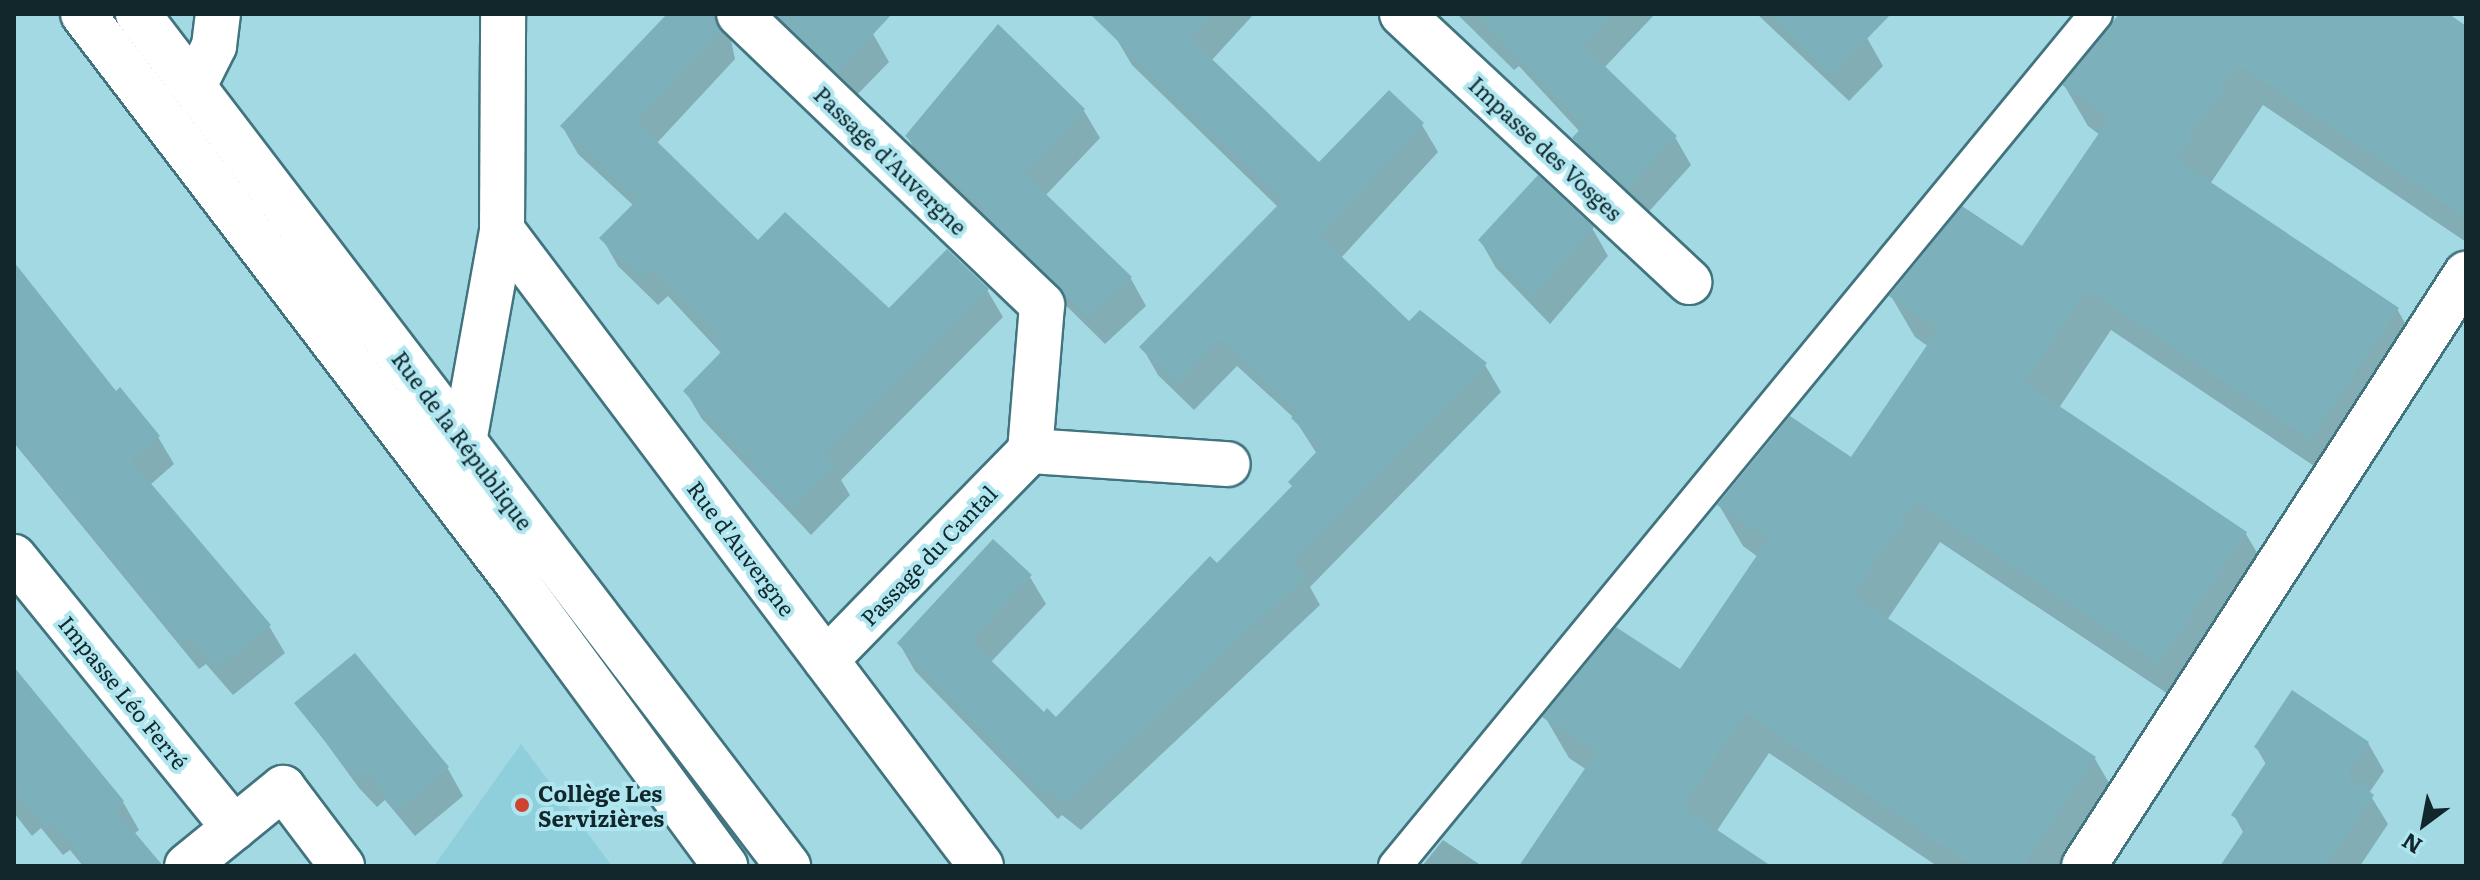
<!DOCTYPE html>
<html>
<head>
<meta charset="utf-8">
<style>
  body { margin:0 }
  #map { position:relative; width:2480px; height:880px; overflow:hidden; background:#a3d9e3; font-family:Literata,serif }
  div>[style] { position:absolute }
  .built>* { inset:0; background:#8fcfdb }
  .shadow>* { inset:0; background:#0003 }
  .building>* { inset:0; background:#7cb1bb }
  .roads { filter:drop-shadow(2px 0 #41747e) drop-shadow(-2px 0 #41747e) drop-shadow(0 2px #41747e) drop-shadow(0 -2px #41747e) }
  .lane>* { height:32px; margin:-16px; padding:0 16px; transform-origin:16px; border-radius:16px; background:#fff }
  .street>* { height:44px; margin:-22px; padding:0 22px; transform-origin:22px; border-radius:22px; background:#fff }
  .secondary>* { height:44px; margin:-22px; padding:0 22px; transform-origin:22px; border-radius:22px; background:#fff }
  .dots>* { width:22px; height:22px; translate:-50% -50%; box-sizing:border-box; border:4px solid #b0e6f0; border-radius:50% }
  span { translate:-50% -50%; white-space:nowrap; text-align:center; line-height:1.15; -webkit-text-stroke:8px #b0e6f0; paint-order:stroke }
  .street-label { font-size:22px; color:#11272b }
  .poi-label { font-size:22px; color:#11272b; font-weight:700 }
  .left { translate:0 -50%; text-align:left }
  .frame { position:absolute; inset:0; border:16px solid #11272b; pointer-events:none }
  .north { position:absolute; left:2384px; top:784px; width:80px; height:80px; -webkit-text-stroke:6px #b0e6f0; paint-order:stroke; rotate:212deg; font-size:22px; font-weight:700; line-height:32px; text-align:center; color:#11272b }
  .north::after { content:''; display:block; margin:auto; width:28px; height:36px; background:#11272b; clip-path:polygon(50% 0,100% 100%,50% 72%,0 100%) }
</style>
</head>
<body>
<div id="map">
  <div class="built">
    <i style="clip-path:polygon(521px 744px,612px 866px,434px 866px)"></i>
  </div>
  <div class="shadow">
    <i style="clip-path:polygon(670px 14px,873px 14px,873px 34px,889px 62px,853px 99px,748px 17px,730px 36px,735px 59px,656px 144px,758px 243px,889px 310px,987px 290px,1003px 317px,841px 480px,850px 495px,811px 535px,702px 419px,686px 392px,722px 354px,668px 296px,658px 305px,618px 266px,602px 238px,634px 206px,578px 154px,562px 126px)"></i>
    <i style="clip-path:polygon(1138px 14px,1254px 14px,1211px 61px,1319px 165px,1422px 125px,1438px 152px,1341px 258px,1409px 324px,1420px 312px,1485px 365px,1501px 392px,1310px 587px,1320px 605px,1081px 830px,1062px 815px,1058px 819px,915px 671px,899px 643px,1030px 577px,1046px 604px,990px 663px,1044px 715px,1056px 720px,1217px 566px,1293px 488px,1317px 454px,1294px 418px,1237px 366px,1194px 410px,1158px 375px,1142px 347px,1279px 208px,1132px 65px,1116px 38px)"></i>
    <i style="clip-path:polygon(1457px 14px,1655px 14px,1604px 68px,1675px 137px,1691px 165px,1644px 217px,1590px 166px,1574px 138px,1580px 132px,1519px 66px,1514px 70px)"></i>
    <i style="clip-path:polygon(1757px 14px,1841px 14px,1867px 38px,1883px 66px,1849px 101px)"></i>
    <i style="clip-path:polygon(2122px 14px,2445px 14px,2466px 28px,2466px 242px,2263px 105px,2210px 184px,2397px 309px,2421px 351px,2335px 480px,2111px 330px,2059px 408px,2246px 534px,2270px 575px,2183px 704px,1940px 542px,1887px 620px,2095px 759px,2119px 800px,2075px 866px,1937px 866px,1769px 753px,1716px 832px,1768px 866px,1521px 866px,1587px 770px,1569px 758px,1545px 717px,1681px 672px,1758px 557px,1743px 546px,1719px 505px,1852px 460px,1929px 347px,1915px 337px,1891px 296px,2023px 249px,2100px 135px,2088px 126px,2064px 85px)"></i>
    <i style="clip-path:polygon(998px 27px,1084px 111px,1100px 138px,1045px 196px,1131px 279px,1146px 306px,1105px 344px,923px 164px,907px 136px)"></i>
    <i style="clip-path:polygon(1592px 228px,1608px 256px,1550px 324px,1496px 268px,1480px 240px)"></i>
    <i style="clip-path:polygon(14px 265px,115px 394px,158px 437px,174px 464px,150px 485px,269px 626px,285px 653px,233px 695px,206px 664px,199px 669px,14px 443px)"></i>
    <i style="clip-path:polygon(355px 655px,448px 769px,463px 796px,415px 836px,385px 800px,377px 807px,359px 788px,297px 703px)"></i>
    <i style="clip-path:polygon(14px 669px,123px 802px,139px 830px,134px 834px,158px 866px,83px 866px,70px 850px,63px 855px,41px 828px,32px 836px,14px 813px)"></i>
    <i style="clip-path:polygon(2368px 743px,2384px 771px,2369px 793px,2388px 824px,2360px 866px,2223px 866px,2244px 834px,2234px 815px,2267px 766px,2256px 747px)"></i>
    <i style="clip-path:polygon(1443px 840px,1482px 866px,1422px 866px)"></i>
  </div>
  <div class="building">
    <i style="clip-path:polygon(667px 14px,715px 14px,721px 31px,636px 121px,758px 240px,785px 212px,889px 308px,947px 249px,989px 289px,823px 454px,835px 466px,794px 509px,683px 391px,723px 350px,712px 340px,717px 334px,651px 269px,641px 279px,599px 238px,638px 199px,560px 126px)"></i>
    <i style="clip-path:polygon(775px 14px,892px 14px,837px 73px)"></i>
    <i style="clip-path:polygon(1090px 14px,1213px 14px,1190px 38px,1319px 162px,1389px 90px,1424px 123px,1320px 236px,1409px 321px,1420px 310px,1487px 363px,1292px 562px,1306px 576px,1064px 804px,1046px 788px,1041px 793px,897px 643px,993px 539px,1032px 575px,970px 640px,1044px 712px,1047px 708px,1056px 717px,1210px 556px,1217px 563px,1292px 486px,1288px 482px,1321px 447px,1291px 418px,1298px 411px,1220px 339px,1177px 384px,1139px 347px,1282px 201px)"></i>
    <i style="clip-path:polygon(1477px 14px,1613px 14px,1583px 45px,1677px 136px,1627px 190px,1572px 138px,1583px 126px)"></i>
    <i style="clip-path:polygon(1768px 14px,1891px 14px,1832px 75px)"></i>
    <i style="clip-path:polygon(2119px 14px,2449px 14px,2466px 26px,2466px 218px,2239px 65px,2176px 159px,2399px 308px,2310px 440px,2087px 290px,2025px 383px,2247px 532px,2159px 664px,1916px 502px,1853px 595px,2096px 757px,2024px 866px,1972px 866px,1745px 713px,1683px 807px,1771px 866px,1519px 866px,1596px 752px,1542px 717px,1616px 627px,1680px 669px,1768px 539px,1717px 505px,1790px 416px,1851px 457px,1938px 329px,1889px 296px,1962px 206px,2022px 246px,2110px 117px,2062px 85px)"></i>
    <i style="clip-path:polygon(998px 24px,1085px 109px,1025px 174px,1132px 277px,1088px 318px,983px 213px,986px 210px,905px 136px)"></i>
    <i style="clip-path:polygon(1538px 175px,1594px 227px,1533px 297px,1478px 240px)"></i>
    <i style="clip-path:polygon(14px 262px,116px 391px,120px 387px,160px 436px,131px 460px,271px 625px,216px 669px,189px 637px,182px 643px,14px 439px)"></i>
    <i style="clip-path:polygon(355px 653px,449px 767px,398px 810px,368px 774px,361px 781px,341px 761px,294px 703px)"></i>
    <i style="clip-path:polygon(14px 667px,124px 801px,115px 809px,163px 866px,88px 866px,53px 824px,46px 828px,14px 790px)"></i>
    <i style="clip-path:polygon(2292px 690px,2369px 742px,2347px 774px,2374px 795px,2327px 866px,2220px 866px,2247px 826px,2231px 815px,2269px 758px,2254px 747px)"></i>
  </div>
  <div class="roads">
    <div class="lane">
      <i style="left:1395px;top:866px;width:1103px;rotate:-50.55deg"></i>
    </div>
    <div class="street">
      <i style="left:739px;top:14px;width:420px;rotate:43.8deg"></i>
      <i style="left:1042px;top:305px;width:146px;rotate:94.7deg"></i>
      <i style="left:1030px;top:451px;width:198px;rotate:3.8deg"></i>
      <i style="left:1402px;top:14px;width:393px;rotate:43deg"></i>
      <i style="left:194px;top:86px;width:45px;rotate:-63.4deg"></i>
      <i style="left:214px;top:46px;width:32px;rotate:-83deg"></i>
      <i style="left:502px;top:230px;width:796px;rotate:53.01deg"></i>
      <i style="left:464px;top:442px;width:215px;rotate:-79.8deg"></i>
      <i style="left:502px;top:230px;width:216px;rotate:-89.7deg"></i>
      <i style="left:14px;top:557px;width:349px;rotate:50.9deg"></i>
      <i style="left:826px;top:660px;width:292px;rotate:-45.7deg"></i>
      <i style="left:187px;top:866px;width:124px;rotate:-39.1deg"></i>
      <i style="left:283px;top:788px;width:98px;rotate:52.9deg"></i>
      <i style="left:2084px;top:866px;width:705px;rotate:-57.17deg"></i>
    </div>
    <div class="secondary">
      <i style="left:83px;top:14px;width:722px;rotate:52.65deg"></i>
      <i style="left:521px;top:588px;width:345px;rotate:53.7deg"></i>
      <i style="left:138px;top:14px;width:1072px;rotate:52.66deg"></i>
    </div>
  </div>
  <div class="dots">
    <i style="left:522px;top:805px;background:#cf4330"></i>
  </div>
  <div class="street-label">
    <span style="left:1546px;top:148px;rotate:43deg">Impasse des Vosges</span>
    <span style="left:891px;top:160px;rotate:44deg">Passage d'Auvergne</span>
    <span style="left:463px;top:440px;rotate:53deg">Rue de la République</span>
    <span style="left:742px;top:548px;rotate:53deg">Rue d'Auvergne</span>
    <span style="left:928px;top:555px;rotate:-46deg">Passage du Cantal</span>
    <span style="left:124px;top:692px;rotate:51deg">Impasse Léo Ferré</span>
  </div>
  <div class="poi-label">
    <span class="left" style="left:538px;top:805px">Collège Les<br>Servizières</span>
  </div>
  <div class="frame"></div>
  <div class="north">N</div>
</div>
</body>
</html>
